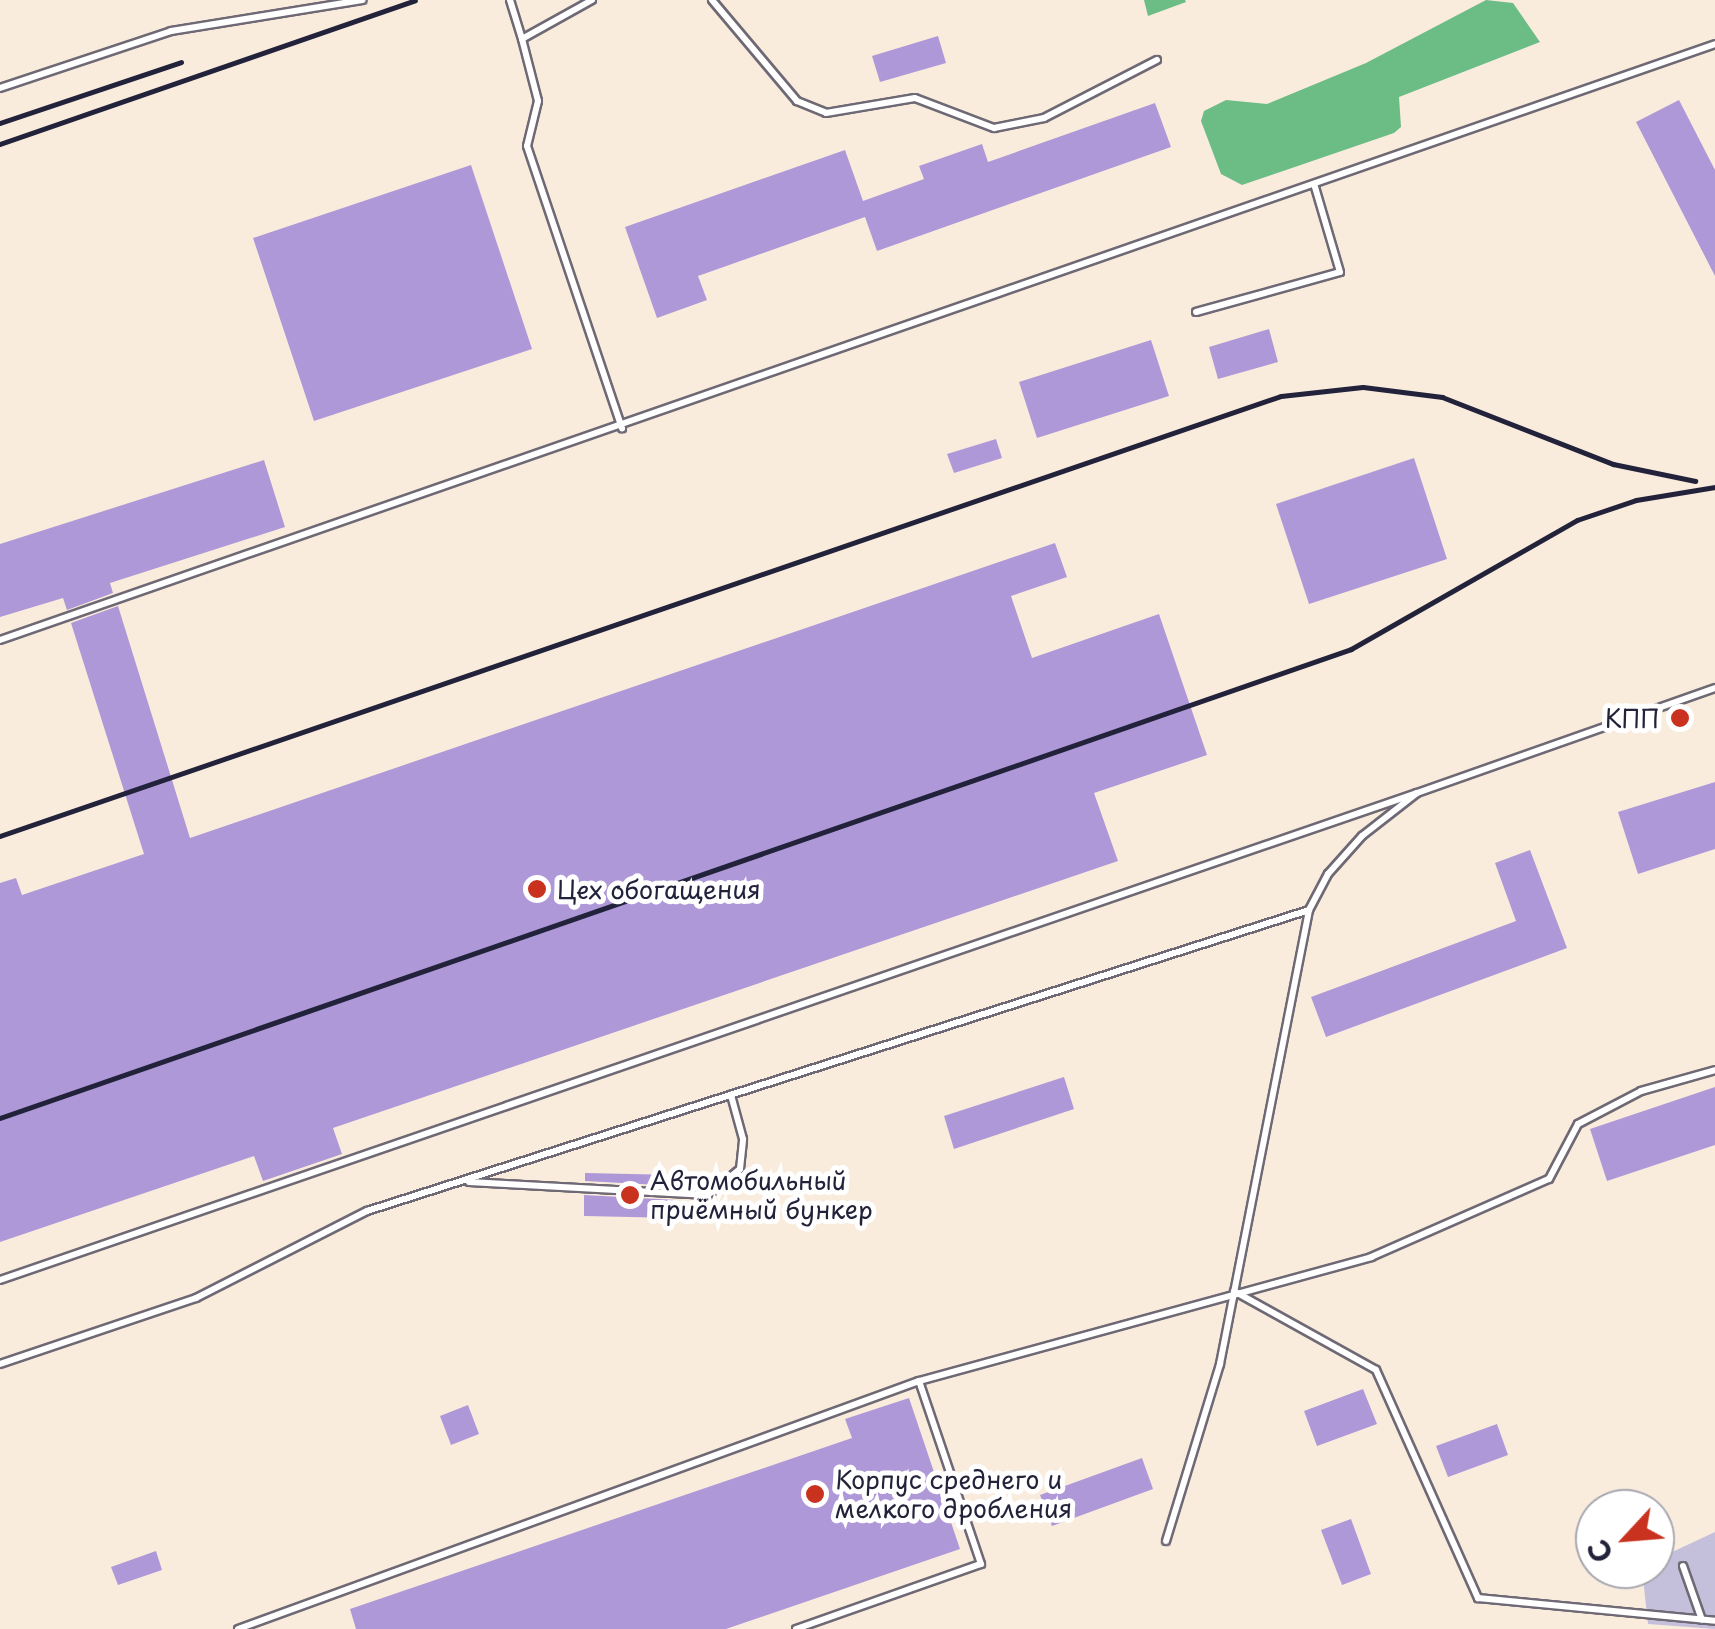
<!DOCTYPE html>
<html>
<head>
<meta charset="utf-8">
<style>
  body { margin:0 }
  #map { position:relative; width:1715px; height:1629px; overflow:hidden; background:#faecdd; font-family:"Playpen Sans",sans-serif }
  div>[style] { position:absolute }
  .industrial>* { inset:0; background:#c4c0db }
  .forest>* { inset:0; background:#6cbc86 }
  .building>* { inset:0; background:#ae98d8 }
  .roads { filter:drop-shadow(2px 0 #6e6974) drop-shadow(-2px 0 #6e6974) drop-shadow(0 2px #6e6974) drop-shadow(0 -2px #6e6974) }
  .service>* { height:6px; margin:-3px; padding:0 3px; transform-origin:3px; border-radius:3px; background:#fff }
  .rail>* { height:5px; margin:-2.5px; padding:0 2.5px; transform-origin:2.5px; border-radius:2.5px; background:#22223b }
  .dots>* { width:28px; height:28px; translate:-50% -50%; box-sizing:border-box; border:5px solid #fff; border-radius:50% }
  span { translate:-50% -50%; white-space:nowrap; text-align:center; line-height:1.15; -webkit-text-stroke:10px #fff; paint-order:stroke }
  .poi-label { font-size:25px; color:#22223b }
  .right { translate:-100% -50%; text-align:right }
  .left { translate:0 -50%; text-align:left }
  .north { position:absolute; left:1575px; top:1489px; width:100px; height:100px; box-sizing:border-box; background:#fff; border:2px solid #a7a7b1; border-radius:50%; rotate:244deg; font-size:28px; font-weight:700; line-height:40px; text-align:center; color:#22223b }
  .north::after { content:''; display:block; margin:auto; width:35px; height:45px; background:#c8321e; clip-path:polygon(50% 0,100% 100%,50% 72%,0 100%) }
</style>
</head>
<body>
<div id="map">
  <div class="industrial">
    <i style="clip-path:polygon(1715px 1532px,1715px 1629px,1648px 1624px,1642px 1569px,1655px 1569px,1655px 1560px)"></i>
  </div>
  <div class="forest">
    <i style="clip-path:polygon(1144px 0,1185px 0,1186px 2px,1148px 16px)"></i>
    <i style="clip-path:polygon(1486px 0,1513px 3px,1540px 42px,1399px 97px,1401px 127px,1394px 133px,1242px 185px,1221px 174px,1201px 121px,1204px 111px,1226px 100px,1267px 104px,1366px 63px)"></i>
  </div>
  <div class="building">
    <i style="clip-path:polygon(938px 36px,946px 63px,880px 82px,872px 56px)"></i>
    <i style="clip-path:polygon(1679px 100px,1715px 170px,1715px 276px,1636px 122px)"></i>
    <i style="clip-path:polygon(1155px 103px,1171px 147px,877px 251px,865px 217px,698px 276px,707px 300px,657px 318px,625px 227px,845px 150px,863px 201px,924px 179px,919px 166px,982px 144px,988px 162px)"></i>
    <i style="clip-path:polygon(471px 165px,532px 349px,314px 421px,253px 238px)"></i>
    <i style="clip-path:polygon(1269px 329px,1278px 362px,1218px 379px,1209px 347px)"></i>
    <i style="clip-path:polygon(1151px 340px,1169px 396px,1037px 438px,1019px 382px)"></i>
    <i style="clip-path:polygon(996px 439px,1002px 458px,954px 473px,947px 454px)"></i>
    <i style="clip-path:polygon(1414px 458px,1447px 559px,1309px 604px,1276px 504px)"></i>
    <i style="clip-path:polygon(264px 460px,285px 527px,110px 583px,113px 593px,67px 610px,63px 598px,0 617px,0 544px)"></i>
    <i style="clip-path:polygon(1055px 543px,1067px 577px,1011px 596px,1032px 658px,1159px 614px,1207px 755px,1094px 793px,1118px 861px,333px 1128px,342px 1154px,263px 1181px,254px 1156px,0 1242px,0 883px,16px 878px,22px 895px,144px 854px,71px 623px,118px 606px,190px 838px)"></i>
    <i style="clip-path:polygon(1715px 782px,1715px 849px,1638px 874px,1618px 812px)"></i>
    <i style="clip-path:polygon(1530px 850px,1567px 948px,1326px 1037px,1311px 997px,1516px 921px,1495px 863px)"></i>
    <i style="clip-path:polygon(1064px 1077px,1074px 1109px,954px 1149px,944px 1116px)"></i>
    <i style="clip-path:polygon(1715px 1087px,1715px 1145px,1607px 1181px,1590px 1129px)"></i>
    <i style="clip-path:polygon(585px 1173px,677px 1175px,677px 1186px,585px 1181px)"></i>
    <i style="clip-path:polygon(584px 1195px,676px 1200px,676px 1218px,584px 1216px)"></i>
    <i style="clip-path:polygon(1363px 1389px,1377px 1424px,1317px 1446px,1304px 1411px)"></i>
    <i style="clip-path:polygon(909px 1398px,960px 1549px,726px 1629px,356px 1629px,350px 1609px,852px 1438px,845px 1419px)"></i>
    <i style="clip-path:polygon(468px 1405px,479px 1434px,451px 1445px,440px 1416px)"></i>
    <i style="clip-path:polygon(1497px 1424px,1508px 1455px,1448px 1477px,1436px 1446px)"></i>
    <i style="clip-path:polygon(1142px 1458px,1153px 1489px,1052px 1526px,1040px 1495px)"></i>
    <i style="clip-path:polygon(1351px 1519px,1371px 1574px,1342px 1585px,1321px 1530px)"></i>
    <i style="clip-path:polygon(156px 1551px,162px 1570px,118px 1585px,111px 1567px)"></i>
  </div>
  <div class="roads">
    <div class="service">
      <i style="left:510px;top:0;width:41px;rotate:72.9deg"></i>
      <i style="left:592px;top:0;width:80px;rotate:150.9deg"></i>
      <i style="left:522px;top:39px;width:64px;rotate:75.5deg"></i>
      <i style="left:538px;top:101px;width:46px;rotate:103.7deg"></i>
      <i style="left:527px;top:146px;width:298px;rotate:71.4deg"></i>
      <i style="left:712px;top:0;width:132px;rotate:49.9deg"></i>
      <i style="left:797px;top:101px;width:31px;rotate:22deg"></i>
      <i style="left:826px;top:113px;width:90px;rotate:-9.6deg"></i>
      <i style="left:915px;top:98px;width:85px;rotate:20.8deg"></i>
      <i style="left:994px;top:128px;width:51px;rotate:-11.3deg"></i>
      <i style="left:1044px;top:118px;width:127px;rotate:-27.2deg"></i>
      <i style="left:0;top:88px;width:180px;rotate:-18.4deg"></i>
      <i style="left:171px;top:31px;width:194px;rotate:-9.2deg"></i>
      <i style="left:1196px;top:312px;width:149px;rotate:-15.5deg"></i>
      <i style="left:1340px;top:272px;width:89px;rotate:-106.4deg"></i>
      <i style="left:0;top:640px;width:1816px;rotate:-19.16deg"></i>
      <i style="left:469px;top:1182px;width:239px;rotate:3.1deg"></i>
      <i style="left:708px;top:1195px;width:41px;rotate:-39.1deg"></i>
      <i style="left:740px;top:1169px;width:30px;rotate:-84deg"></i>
      <i style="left:743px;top:1139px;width:46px;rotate:-105.3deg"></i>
      <i style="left:0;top:1280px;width:1498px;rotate:-18.97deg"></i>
      <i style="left:1234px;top:1291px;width:162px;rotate:29.1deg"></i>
      <i style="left:1376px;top:1370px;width:250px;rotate:65.9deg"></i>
      <i style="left:1478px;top:1598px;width:238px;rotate:5.5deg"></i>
      <i style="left:0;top:1364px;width:207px;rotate:-18.6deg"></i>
      <i style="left:196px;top:1298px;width:192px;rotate:-27deg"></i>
      <i style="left:367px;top:1211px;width:989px;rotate:-17.72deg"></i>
      <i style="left:1166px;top:1541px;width:185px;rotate:-73deg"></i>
      <i style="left:1220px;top:1364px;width:463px;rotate:-78.9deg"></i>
      <i style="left:1309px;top:910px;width:41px;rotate:-62.2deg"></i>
      <i style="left:1328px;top:874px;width:51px;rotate:-48.2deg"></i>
      <i style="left:1362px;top:836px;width:70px;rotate:-38deg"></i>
      <i style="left:1417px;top:793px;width:316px;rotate:-19.4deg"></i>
      <i style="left:1683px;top:1566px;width:57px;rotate:70.6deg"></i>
      <i style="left:238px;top:1629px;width:725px;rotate:-20.01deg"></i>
      <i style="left:919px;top:1381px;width:469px;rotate:-15.3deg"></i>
      <i style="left:1371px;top:1257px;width:194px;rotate:-23.7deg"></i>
      <i style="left:1549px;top:1179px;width:62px;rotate:-62.2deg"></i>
      <i style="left:1578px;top:1124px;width:71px;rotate:-27.6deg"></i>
      <i style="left:1641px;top:1091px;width:77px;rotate:-15.8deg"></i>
      <i style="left:796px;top:1629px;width:196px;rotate:-19.4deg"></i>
      <i style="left:981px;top:1564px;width:193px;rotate:-108.7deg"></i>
    </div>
  </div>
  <div class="rail">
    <i style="left:0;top:123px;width:191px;rotate:-18.6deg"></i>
    <i style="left:0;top:144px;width:439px;rotate:-19.1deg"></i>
    <i style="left:0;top:836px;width:1354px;rotate:-18.96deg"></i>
    <i style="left:1281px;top:396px;width:82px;rotate:-6.3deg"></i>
    <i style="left:1363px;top:387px;width:80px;rotate:7.2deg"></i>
    <i style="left:1442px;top:397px;width:184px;rotate:21.4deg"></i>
    <i style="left:1613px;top:464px;width:84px;rotate:11.7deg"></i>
    <i style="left:0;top:1118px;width:1430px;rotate:-19.14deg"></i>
    <i style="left:1351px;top:649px;width:260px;rotate:-29.7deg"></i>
    <i style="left:1577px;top:520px;width:62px;rotate:-18.7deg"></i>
    <i style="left:1636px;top:500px;width:80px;rotate:-9.3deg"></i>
  </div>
  <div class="dots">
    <i style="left:1680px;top:718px;background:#c8321e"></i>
    <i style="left:537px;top:889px;background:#c8321e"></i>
    <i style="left:630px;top:1195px;background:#c8321e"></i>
    <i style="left:815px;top:1494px;background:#c8321e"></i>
  </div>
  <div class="poi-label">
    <span class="right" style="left:1660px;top:718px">КПП</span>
    <span class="left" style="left:557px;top:889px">Цех обогащения</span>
    <span class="left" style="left:650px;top:1195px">Автомобильный<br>приёмный бункер</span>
    <span class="left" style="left:835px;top:1494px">Корпус среднего и<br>мелкого дробления</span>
  </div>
  <div class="north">С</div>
</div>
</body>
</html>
